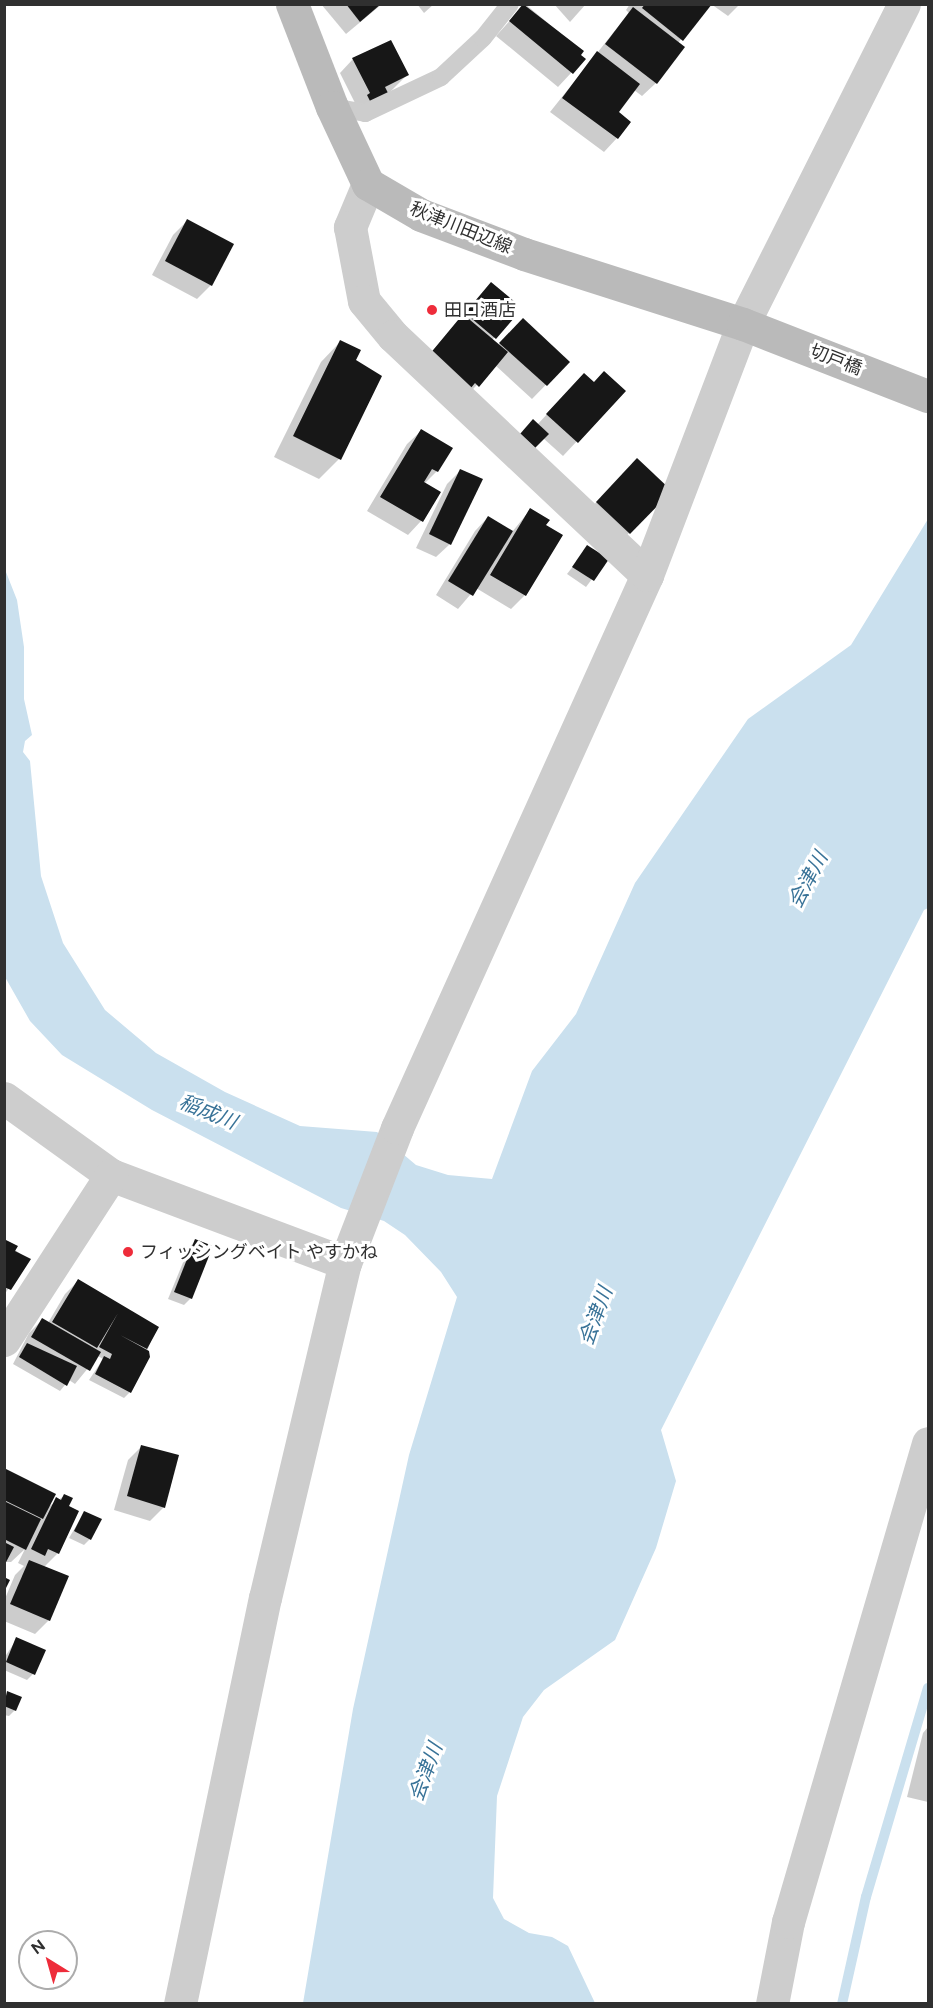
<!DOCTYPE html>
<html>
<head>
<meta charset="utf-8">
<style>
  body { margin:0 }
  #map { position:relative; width:933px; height:2008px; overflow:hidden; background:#fff; font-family:Figtree,"Noto Sans JP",sans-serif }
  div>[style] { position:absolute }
  .water>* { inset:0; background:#cae0ee }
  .shadow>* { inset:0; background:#0003 }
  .stream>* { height:10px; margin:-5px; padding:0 5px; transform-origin:5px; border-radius:5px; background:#cae0ee }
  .building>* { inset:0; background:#171717 }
  .lane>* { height:18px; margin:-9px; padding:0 9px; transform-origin:9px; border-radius:9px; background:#cdcdcd }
  .street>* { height:33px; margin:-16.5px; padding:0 16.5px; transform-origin:16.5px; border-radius:16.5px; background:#cdcdcd }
  .secondary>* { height:33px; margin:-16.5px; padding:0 16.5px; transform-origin:16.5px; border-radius:16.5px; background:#bababa }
  .dots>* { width:16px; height:16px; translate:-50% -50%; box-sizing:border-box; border:3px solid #fff; border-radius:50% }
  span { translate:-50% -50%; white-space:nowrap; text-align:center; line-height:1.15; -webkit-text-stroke:6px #fff; paint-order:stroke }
  .street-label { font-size:18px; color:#303030 }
  .poi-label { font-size:18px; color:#303030 }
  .left { translate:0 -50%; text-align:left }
  .water-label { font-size:20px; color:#397398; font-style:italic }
  .frame { position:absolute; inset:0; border:6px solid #303030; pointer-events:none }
  .north { position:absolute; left:18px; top:1930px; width:60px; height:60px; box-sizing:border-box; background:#fff; border:2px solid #acacac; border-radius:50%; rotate:323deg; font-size:16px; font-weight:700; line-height:24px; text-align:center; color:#303030 }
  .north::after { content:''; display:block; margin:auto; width:21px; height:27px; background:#ee2c3a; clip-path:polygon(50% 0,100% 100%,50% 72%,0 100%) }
</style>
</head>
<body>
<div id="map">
  <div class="water">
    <i style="clip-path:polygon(928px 519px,928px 908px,924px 910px,661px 1430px,676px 1481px,656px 1548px,615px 1640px,544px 1690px,523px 1717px,497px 1796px,493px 1898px,504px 1919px,529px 1933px,552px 1937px,568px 1946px,595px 2003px,303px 2003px,353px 1709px,409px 1455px,457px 1297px,441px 1272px,405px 1235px,384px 1221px,341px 1208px,152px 1110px,62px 1055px,30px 1021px,5px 977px,4px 567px,17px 600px,24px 647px,24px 699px,32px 735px,25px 741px,23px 752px,30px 761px,41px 876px,63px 943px,105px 1010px,156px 1053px,225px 1092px,300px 1126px,377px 1132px,416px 1165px,448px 1175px,492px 1179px,532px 1071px,576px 1014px,635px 883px,748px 719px,851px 645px)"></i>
  </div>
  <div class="shadow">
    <i style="clip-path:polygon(321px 4px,382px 4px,346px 34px)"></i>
    <i style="clip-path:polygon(417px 4px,434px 4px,424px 13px)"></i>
    <i style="clip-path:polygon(525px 4px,582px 51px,579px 55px,584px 59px,558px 87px,496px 36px)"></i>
    <i style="clip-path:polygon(554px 4px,586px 4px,570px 22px)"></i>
    <i style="clip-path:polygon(630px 4px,710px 4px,678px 43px,656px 83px,642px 96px,634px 90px,617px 113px,617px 138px,604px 152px,550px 112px,629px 13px,626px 10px)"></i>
    <i style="clip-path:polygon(711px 4px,740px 4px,728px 16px)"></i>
    <i style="clip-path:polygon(353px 59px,407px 75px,374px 108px,357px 107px,340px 73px)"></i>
    <i style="clip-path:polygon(187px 221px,211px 285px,197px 299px,152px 275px,173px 235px)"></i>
    <i style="clip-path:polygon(478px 298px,513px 317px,492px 340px,498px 346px,509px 333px,568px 362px,532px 399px,495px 365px,464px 399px,417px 369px)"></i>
    <i style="clip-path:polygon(340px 342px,354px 361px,339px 459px,319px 479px,274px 457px,321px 362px)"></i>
    <i style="clip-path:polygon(593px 384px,624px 391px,563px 456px,543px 438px,537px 425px,571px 388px)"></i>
    <i style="clip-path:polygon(421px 431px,437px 471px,424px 484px,439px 492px,421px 521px,408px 535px,367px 511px,407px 444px)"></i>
    <i style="clip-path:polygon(637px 460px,629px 533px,616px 547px,583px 516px)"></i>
    <i style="clip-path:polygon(461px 470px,450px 544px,436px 557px,416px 548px,447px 484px)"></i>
    <i style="clip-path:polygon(530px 510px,544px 525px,561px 536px,525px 595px,511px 609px,476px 588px,458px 609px,436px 595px,475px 531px,488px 517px,512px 532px)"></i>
    <i style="clip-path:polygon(588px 547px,607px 559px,586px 587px,567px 574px)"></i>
    <i style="clip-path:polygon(195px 1241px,191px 1298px,184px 1305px,168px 1299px,189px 1248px)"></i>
    <i style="clip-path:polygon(4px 1242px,29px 1260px,4px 1295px)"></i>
    <i style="clip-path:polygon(78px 1281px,157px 1327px,130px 1392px,124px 1398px,89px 1380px,103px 1359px,98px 1356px,75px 1384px,69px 1380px,60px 1391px,13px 1364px,29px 1333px,42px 1320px,48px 1323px,65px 1294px)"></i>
    <i style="clip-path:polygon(141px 1447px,164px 1507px,150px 1521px,114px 1510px,128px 1460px)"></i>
    <i style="clip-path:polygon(4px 1470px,48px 1507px,64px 1496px,58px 1553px,44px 1567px,49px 1620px,35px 1634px,4px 1621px,4px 1601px,15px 1575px,24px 1566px,18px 1563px,25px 1549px,11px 1562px,4px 1562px)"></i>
    <i style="clip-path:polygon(84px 1513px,90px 1539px,84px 1545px,69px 1538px)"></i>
    <i style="clip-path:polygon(17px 1639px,33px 1674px,27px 1680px,4px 1670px,4px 1658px)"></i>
    <i style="clip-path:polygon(8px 1693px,15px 1710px,9px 1716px,4px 1715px)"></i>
    <i style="clip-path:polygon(928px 1727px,928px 1802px,907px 1797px,923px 1733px)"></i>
  </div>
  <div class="stream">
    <i style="left:842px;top:2004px;width:110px;rotate:-77.4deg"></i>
    <i style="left:866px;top:1897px;width:218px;rotate:-73.5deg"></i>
  </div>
  <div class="building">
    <i style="clip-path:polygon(346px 4px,381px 4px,360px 22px)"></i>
    <i style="clip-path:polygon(523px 4px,584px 51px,581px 55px,586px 59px,573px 74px,509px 21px)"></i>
    <i style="clip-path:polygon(645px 4px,712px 4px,683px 41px,642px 8px)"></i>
    <i style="clip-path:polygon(633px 7px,685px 47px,657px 84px,605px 44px)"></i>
    <i style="clip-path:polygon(391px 40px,409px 75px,385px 87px,389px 95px,371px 103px,367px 95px,370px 93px,352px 58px)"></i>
    <i style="clip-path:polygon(597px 51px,640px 84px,619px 112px,631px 122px,618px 139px,562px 98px)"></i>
    <i style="clip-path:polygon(187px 219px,234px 244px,212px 286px,165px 261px)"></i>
    <i style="clip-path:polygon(491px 282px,515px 302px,508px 310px,515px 317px,496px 339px,465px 313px)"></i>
    <i style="clip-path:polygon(463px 314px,508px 352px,479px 387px,475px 383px,470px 389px,429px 355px)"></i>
    <i style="clip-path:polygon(523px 318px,570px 362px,547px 386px,499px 343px)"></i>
    <i style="clip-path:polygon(340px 340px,361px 350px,356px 360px,382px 376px,341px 460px,293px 436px)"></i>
    <i style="clip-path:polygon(604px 371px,626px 391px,578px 443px,546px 414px,584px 373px,594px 382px)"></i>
    <i style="clip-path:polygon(533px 419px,549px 434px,535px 448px,520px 434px)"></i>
    <i style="clip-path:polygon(421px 429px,453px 448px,438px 472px,432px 469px,424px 482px,441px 492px,423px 522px,380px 497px)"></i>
    <i style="clip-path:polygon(637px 458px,672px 491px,630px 534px,596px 502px)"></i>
    <i style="clip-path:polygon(460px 469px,483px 479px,451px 545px,429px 534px)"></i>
    <i style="clip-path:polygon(530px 508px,550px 520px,546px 525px,563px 535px,526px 596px,490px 575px)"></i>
    <i style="clip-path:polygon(488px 516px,513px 531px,473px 596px,448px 581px)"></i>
    <i style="clip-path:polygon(587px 545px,609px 559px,594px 581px,572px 567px)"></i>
    <i style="clip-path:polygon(4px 1239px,18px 1246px,15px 1251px,31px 1259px,11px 1290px,4px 1287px)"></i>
    <i style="clip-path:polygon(195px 1239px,213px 1246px,192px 1299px,174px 1292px)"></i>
    <i style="clip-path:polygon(78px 1279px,159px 1327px,147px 1349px,120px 1335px,149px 1351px,150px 1357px,131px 1393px,95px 1374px,104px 1356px,110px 1359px,112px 1354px,99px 1347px,118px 1313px,97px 1348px,52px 1322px)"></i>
    <i style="clip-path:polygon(42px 1318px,101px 1352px,90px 1371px,31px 1337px)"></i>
    <i style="clip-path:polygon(27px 1343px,77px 1366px,67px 1386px,19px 1357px)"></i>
    <i style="clip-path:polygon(141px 1445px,179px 1455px,165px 1508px,127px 1496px)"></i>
    <i style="clip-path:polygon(4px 1468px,56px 1494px,43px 1519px,4px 1500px)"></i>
    <i style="clip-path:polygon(64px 1494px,73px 1498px,69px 1506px,79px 1511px,59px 1554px,48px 1549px,45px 1556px,31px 1549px,56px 1497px,61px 1500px)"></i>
    <i style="clip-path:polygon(4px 1501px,41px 1519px,26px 1550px,4px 1539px)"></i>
    <i style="clip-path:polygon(84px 1511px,102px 1519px,91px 1540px,74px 1531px)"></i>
    <i style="clip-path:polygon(4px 1542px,14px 1547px,4px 1566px)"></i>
    <i style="clip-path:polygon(29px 1560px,69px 1576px,50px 1621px,10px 1604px)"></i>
    <i style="clip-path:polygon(4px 1577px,10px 1580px,4px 1592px)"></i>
    <i style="clip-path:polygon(16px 1637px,46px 1650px,35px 1675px,6px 1662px)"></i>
    <i style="clip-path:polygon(7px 1691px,22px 1697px,16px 1711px,4px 1706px)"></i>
  </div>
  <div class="lane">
    <i style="left:332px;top:107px;width:34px;rotate:10deg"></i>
    <i style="left:365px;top:113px;width:84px;rotate:-25.3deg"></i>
    <i style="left:441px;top:77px;width:57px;rotate:-42.9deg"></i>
    <i style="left:483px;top:38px;width:43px;rotate:-51.5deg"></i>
  </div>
  <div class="street">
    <i style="left:368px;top:184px;width:47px;rotate:112.7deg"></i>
    <i style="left:350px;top:227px;width:75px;rotate:79.3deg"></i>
    <i style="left:364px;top:301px;width:45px;rotate:50.4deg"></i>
    <i style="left:393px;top:336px;width:349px;rotate:43.3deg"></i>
    <i style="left:4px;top:1098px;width:132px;rotate:35.7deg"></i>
    <i style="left:111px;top:1175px;width:250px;rotate:20.6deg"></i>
    <i style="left:4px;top:1340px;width:197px;rotate:-57deg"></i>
    <i style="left:180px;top:2004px;width:415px;rotate:-78.2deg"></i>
    <i style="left:265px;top:1598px;width:344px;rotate:-76.6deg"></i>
    <i style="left:345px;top:1263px;width:145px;rotate:-68.9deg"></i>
    <i style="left:397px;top:1128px;width:607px;rotate:-65.67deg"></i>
    <i style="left:647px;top:575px;width:269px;rotate:-69.1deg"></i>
    <i style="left:743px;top:324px;width:358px;rotate:-63.3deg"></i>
    <i style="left:772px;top:2004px;width:84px;rotate:-79deg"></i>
    <i style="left:788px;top:1922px;width:499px;rotate:-73.7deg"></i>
  </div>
  <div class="secondary">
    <i style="left:292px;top:4px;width:110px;rotate:68.8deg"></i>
    <i style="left:332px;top:107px;width:85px;rotate:64.9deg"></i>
    <i style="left:368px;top:184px;width:61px;rotate:30.3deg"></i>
    <i style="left:421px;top:215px;width:110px;rotate:20.7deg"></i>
    <i style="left:524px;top:254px;width:230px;rotate:17.7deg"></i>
    <i style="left:743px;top:324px;width:199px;rotate:21.3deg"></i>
  </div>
  <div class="dots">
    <i style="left:432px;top:310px;background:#ee2c3a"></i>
    <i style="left:128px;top:1252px;background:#ee2c3a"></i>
  </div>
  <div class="street-label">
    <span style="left:461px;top:228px;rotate:22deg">秋津川田辺線</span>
    <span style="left:836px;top:360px;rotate:21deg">切戸橋</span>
  </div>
  <div class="poi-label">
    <span class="left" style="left:444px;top:310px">田口酒店</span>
    <span class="left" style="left:140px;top:1252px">フィッシングベイト やすかね</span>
  </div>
  <div class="water-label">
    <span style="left:808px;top:880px;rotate:-62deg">会津川</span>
    <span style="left:208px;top:1112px;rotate:22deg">稲成川</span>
    <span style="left:596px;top:1316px;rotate:-70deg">会津川</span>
    <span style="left:426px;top:1772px;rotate:-70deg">会津川</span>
  </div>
  <div class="frame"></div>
  <div class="north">N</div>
</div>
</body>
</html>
